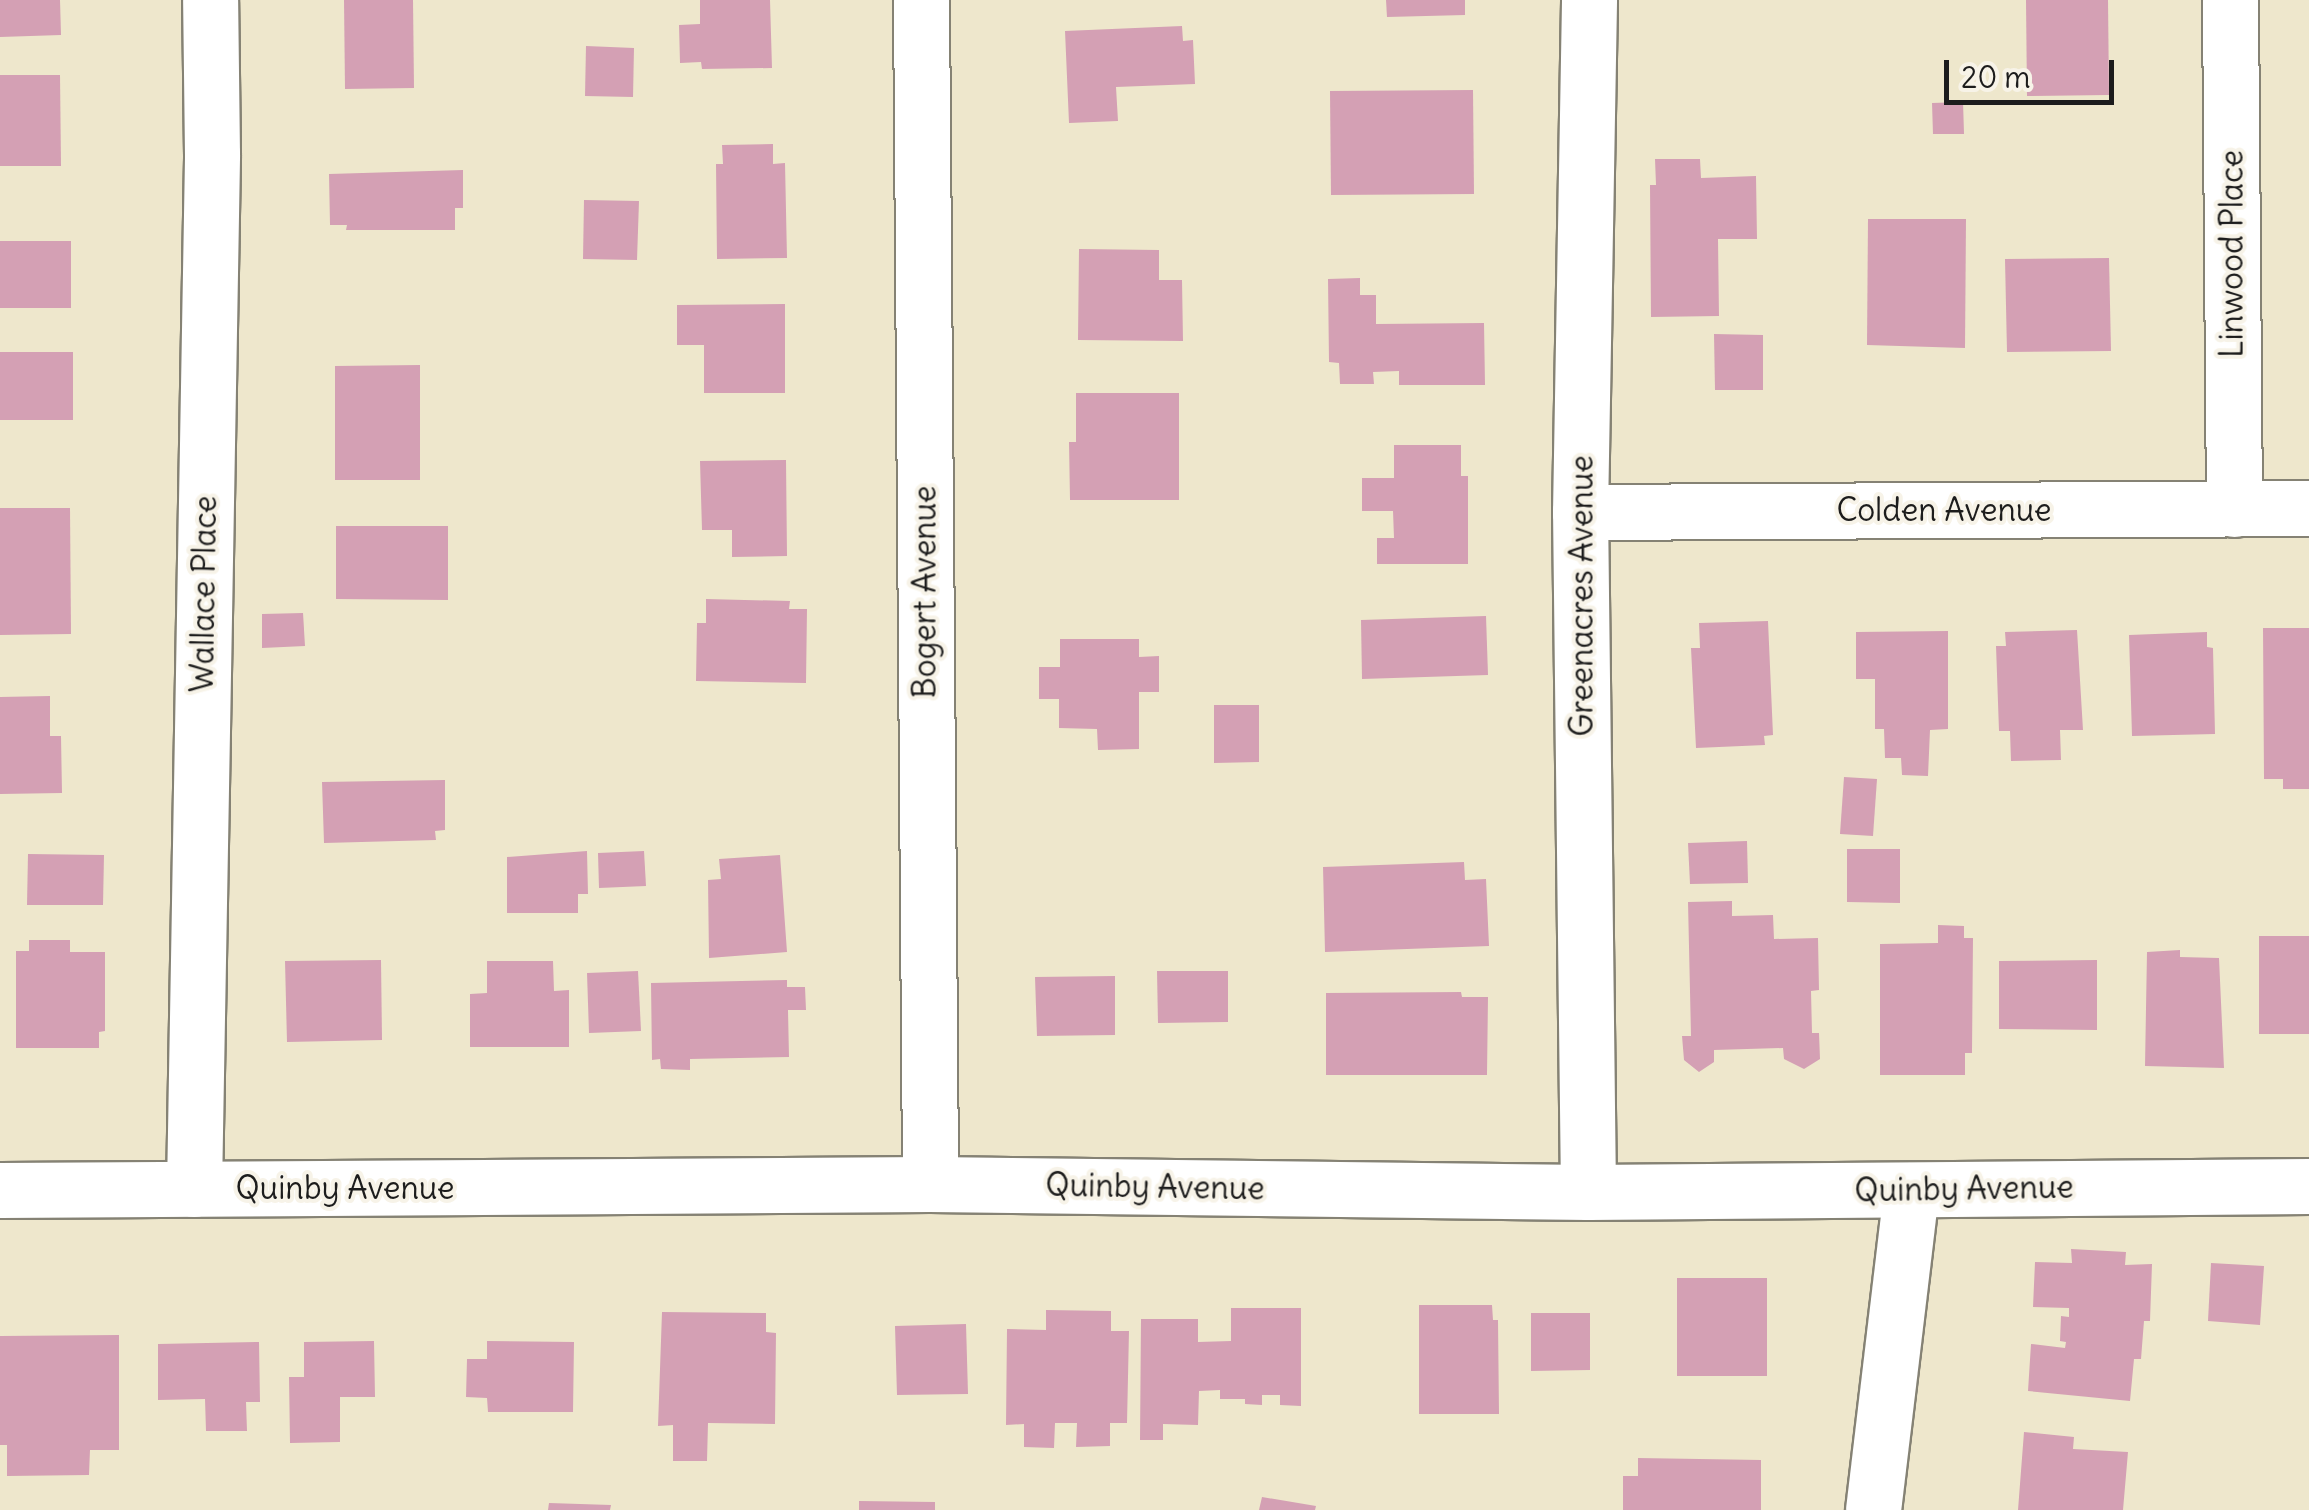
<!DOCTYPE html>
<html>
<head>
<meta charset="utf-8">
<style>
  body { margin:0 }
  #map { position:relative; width:2309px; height:1510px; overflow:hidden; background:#eee7cc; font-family:Delius,sans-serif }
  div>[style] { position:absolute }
  .building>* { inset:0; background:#d4a0b4 }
  .roads { filter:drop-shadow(2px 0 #858274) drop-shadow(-2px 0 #858274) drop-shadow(0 2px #858274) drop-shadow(0 -2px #858274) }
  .street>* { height:55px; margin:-27.5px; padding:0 27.5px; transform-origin:27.5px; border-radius:27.5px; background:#fff }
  span { translate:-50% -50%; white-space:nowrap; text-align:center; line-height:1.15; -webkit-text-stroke:8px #f7f3e8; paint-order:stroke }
  .street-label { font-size:32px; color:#1c1c1c }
  .scale { position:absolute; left:1944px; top:60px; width:170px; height:45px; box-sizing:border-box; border:5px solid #1c1c1c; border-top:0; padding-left:12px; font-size:30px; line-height:35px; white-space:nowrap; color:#1c1c1c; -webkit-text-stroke:8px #f7f3e8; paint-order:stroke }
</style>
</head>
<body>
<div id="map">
  <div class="building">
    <i style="clip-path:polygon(0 0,60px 0,61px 35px,0 37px)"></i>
    <i style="clip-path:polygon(344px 0,413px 0,414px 88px,345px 89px)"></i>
    <i style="clip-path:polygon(700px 0,770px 0,772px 68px,702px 69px,701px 62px,680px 63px,679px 25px,700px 24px)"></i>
    <i style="clip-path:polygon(1386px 0,1465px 0,1465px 15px,1387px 17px)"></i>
    <i style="clip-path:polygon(2026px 0,2108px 0,2109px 95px,2027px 96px)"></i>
    <i style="clip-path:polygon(1182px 26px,1183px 41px,1193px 40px,1195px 84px,1116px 87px,1118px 121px,1069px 123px,1065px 31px)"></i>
    <i style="clip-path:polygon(586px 46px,634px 48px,633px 97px,585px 96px)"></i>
    <i style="clip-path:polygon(0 75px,60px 75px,61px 166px,0 166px)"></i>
    <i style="clip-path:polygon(1473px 90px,1474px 194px,1331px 195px,1330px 91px)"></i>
    <i style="clip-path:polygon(1963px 102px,1964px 134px,1933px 134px,1932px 103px)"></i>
    <i style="clip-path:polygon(773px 144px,773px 164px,785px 163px,787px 258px,717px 259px,716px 164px,723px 164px,722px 145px)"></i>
    <i style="clip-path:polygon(1655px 159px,1700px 159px,1701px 178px,1756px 176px,1757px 239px,1718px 239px,1719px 316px,1651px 317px,1650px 185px,1656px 185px)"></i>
    <i style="clip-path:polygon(463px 170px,463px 208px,455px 208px,455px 230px,346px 230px,347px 225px,330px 225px,329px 174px)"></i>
    <i style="clip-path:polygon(584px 200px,639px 201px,637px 260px,583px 259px)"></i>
    <i style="clip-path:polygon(1868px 219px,1966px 219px,1965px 348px,1867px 345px)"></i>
    <i style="clip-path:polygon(0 241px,71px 241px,71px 308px,0 308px)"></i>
    <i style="clip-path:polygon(1079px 249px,1159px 250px,1159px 280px,1182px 280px,1183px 341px,1078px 340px)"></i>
    <i style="clip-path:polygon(2109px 258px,2111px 351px,2007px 352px,2005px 259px)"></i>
    <i style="clip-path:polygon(1360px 278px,1360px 295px,1376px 295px,1376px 324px,1484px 323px,1485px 385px,1399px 385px,1399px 371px,1373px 372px,1374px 384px,1340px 384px,1339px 363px,1329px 362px,1328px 279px)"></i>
    <i style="clip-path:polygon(785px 304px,785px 393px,704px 393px,704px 345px,677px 345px,677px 305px)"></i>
    <i style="clip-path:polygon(1714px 334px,1763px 335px,1763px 390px,1715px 390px)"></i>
    <i style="clip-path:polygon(0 352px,73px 352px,73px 420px,0 420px)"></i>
    <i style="clip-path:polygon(420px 365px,420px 480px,335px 480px,335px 366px)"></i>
    <i style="clip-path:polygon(1076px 393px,1179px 393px,1179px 500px,1070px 500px,1069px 442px,1076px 442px)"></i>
    <i style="clip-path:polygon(1394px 445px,1461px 445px,1461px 476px,1468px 476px,1468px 564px,1377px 564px,1377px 538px,1394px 538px,1393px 511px,1362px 511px,1362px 478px,1394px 478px)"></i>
    <i style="clip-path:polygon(786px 460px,787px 556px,732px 557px,732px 530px,702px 530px,700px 461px)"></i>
    <i style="clip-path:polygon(0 508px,70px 508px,71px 634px,0 635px)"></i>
    <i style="clip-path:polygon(336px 526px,448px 526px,448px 600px,336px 599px)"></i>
    <i style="clip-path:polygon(706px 599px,790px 601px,789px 609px,807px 609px,806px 683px,696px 681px,697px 623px,706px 623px)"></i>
    <i style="clip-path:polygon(303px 613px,305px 646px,262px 648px,262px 614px)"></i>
    <i style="clip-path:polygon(1486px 616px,1488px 675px,1362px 679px,1361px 620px)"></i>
    <i style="clip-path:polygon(1768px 621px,1773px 735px,1764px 736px,1765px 745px,1696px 748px,1691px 648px,1700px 648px,1699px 623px)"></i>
    <i style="clip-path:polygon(2263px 628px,2309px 628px,2309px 789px,2283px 789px,2283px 779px,2264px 779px)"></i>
    <i style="clip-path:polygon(2077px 630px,2083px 730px,2060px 730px,2061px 760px,2011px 761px,2010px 731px,1999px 731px,1996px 646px,2006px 646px,2005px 632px)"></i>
    <i style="clip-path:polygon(1948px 631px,1948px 729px,1930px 730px,1928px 776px,1902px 775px,1901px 758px,1885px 758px,1884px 729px,1875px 729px,1875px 679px,1856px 679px,1856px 632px)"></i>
    <i style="clip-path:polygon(2207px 632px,2207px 647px,2213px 648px,2215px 734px,2132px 736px,2129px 635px)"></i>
    <i style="clip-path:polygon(1060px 639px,1139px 639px,1139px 657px,1159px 656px,1159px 692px,1139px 692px,1139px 749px,1098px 750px,1097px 729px,1059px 728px,1059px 699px,1039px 699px,1039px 667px,1060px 667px)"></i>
    <i style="clip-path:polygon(50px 696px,50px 736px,61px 736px,62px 793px,0 794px,0 697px)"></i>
    <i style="clip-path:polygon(1214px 705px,1259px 705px,1259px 762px,1214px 763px)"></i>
    <i style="clip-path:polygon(1844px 777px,1877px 779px,1873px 836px,1840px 834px)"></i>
    <i style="clip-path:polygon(445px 780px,445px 830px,435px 831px,436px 840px,324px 843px,322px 782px)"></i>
    <i style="clip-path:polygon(1747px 841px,1748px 883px,1690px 884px,1688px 843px)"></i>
    <i style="clip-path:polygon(1847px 849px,1900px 849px,1900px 903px,1847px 902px)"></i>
    <i style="clip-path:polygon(587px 851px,588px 894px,578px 894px,578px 913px,507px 913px,507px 857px)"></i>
    <i style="clip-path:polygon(644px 851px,646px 886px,599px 888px,598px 853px)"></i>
    <i style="clip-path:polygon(28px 854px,104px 855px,103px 905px,27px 905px)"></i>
    <i style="clip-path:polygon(780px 855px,787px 952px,709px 958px,708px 880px,721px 879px,719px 859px)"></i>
    <i style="clip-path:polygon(1464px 862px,1465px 880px,1486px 879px,1489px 946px,1325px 952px,1323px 867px)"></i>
    <i style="clip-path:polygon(1732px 901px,1732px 916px,1773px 915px,1774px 939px,1818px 938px,1819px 990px,1811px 991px,1812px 1033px,1819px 1033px,1820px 1059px,1804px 1069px,1784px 1059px,1783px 1048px,1714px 1050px,1714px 1062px,1699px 1072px,1684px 1060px,1682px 1036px,1691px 1036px,1688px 902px)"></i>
    <i style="clip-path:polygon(1938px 925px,1964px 926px,1964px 938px,1973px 938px,1972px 1053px,1965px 1053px,1965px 1075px,1880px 1075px,1880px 944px,1938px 943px)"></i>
    <i style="clip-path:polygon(2259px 936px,2309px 936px,2309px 1034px,2259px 1034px)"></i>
    <i style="clip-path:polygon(29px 940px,70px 940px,70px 952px,105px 952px,105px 1031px,99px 1032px,99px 1048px,16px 1048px,16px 951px,29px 951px)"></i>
    <i style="clip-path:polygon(2180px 950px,2180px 957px,2219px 958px,2224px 1068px,2145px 1066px,2147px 952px)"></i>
    <i style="clip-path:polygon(381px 960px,382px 1040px,287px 1042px,285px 961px)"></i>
    <i style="clip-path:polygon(2097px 960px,2097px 1030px,1999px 1029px,1999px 961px)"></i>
    <i style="clip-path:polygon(487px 961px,553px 961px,554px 991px,569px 990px,569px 1047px,470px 1047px,470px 994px,487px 993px)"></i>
    <i style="clip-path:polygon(638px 971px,641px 1031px,589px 1033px,587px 973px)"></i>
    <i style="clip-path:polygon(1157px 971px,1228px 971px,1228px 1022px,1158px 1023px)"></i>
    <i style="clip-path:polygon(1115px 976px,1115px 1035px,1037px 1036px,1035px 977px)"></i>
    <i style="clip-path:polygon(787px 980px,787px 987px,805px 987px,806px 1010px,788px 1010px,789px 1057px,690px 1059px,690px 1070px,661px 1069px,660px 1059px,652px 1060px,651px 983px)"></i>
    <i style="clip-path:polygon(1461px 992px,1462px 997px,1488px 997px,1487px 1075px,1326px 1075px,1326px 993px)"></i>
    <i style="clip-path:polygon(2071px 1249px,2126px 1252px,2125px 1265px,2152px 1264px,2150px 1321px,2144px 1321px,2141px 1359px,2134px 1359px,2130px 1401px,2028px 1391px,2031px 1344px,2065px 1348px,2066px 1342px,2060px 1341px,2061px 1316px,2069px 1317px,2069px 1308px,2033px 1307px,2035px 1262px,2072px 1263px)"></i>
    <i style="clip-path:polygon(2211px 1263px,2264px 1266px,2260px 1325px,2208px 1321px)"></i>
    <i style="clip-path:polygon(1677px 1278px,1767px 1278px,1767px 1376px,1677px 1376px)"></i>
    <i style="clip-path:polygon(1419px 1305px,1492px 1305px,1493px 1320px,1498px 1320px,1499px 1414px,1419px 1414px)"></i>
    <i style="clip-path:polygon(1231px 1308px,1301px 1308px,1301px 1406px,1280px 1405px,1280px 1395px,1262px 1395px,1262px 1405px,1245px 1404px,1245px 1399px,1220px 1399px,1220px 1390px,1199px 1391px,1198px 1425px,1163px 1424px,1163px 1440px,1140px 1440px,1141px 1319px,1198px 1319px,1198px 1342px,1231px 1341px)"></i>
    <i style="clip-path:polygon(1046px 1310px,1111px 1311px,1111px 1331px,1129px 1331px,1127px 1423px,1110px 1423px,1110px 1446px,1076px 1447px,1077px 1423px,1055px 1423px,1054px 1448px,1024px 1447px,1024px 1424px,1006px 1425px,1007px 1329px,1046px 1330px)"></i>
    <i style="clip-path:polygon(662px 1312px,766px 1313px,766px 1332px,776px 1333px,775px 1424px,708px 1423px,707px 1461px,673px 1461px,673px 1425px,658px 1426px)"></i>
    <i style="clip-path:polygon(1531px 1313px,1590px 1313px,1590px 1370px,1531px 1371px)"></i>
    <i style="clip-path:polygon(966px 1324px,968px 1394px,897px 1395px,895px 1326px)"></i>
    <i style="clip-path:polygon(119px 1335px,119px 1450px,90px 1450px,89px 1475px,7px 1476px,7px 1445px,0 1445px,0 1336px)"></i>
    <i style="clip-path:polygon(374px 1341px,375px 1397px,340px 1397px,340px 1442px,290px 1443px,289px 1377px,304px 1377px,304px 1342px)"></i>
    <i style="clip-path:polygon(487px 1341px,574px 1342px,573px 1412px,488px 1412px,487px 1398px,466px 1397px,467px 1359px,487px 1359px)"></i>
    <i style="clip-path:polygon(259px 1342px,260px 1402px,246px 1402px,247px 1431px,206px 1431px,205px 1399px,158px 1400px,158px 1344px)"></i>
    <i style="clip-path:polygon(2024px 1432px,2074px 1437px,2073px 1449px,2128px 1452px,2123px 1510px,2018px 1510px)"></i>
    <i style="clip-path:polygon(1638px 1458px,1761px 1460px,1761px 1510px,1623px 1510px,1623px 1476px,1638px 1476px)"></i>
    <i style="clip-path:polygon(1262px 1497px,1316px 1506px,1315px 1510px,1259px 1510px)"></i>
    <i style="clip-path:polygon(859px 1501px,935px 1502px,935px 1510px,859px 1510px)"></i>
    <i style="clip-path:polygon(549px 1503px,611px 1505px,610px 1510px,548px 1510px)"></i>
  </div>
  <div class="roads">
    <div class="street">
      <i style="left:921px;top:0;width:1184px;rotate:89.56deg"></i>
      <i style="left:2230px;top:0;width:509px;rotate:89.55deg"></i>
      <i style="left:1580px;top:512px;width:729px;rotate:-0.31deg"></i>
      <i style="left:194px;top:1189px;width:1035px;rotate:-89deg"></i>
      <i style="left:212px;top:154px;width:154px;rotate:-90.7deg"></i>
      <i style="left:0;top:1190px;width:930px;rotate:-0.37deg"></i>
      <i style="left:930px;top:1184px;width:658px;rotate:0.7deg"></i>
      <i style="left:1588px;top:1192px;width:721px;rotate:-0.48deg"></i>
      <i style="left:1588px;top:1192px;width:680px;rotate:-90.67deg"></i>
      <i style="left:1580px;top:512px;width:512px;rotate:-88.99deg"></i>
      <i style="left:1873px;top:1510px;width:322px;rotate:-83.2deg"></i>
    </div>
  </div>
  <div class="street-label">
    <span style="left:2232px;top:254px;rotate:-90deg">Linwood Place</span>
    <span style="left:1944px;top:510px">Colden Avenue</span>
    <span style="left:925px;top:592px;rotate:-90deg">Bogert Avenue</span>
    <span style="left:204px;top:594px;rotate:-89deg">Wallace Place</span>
    <span style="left:1582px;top:596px;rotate:-90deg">Greenacres Avenue</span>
    <span style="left:1155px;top:1187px;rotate:1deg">Quinby Avenue</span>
    <span style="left:345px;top:1188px">Quinby Avenue</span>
    <span style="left:1964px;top:1189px;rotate:-1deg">Quinby Avenue</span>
  </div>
  <div class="scale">20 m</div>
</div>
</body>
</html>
